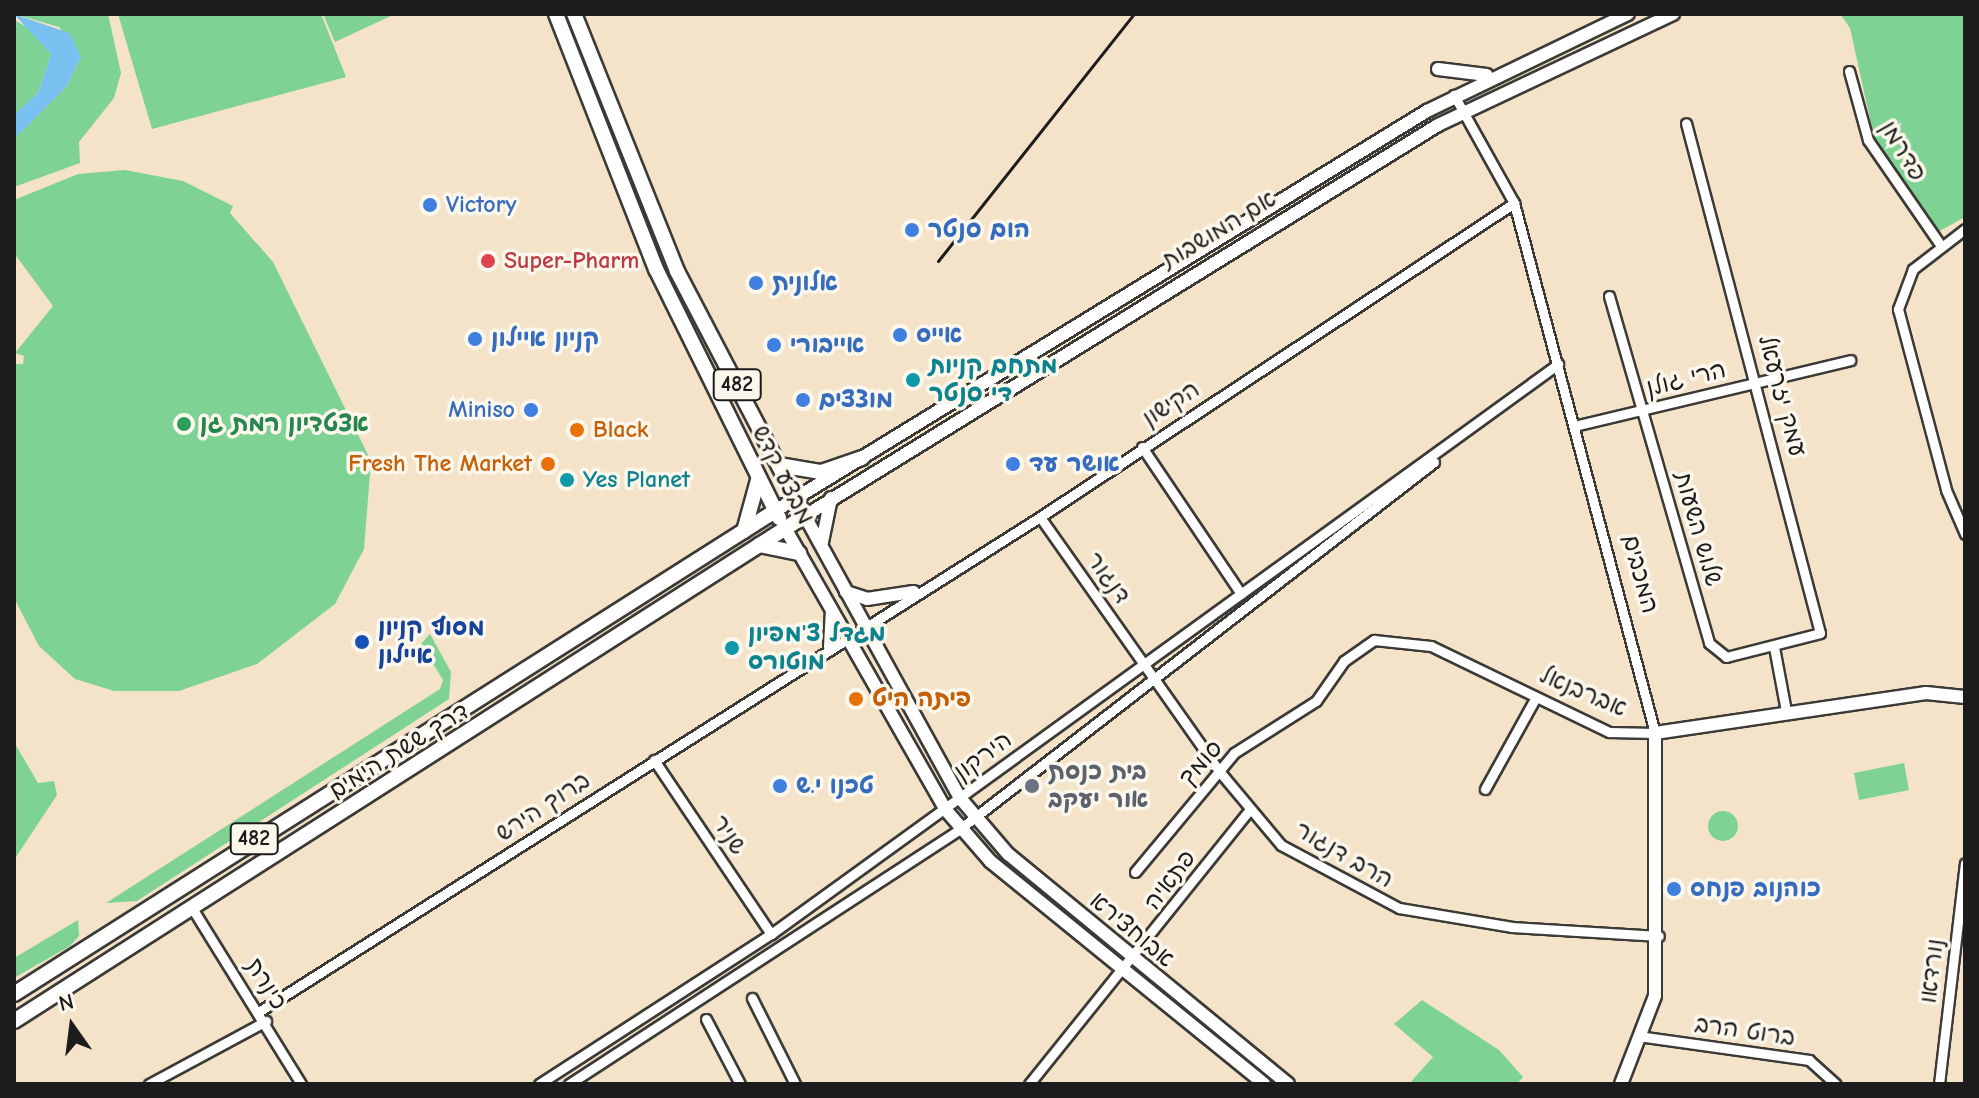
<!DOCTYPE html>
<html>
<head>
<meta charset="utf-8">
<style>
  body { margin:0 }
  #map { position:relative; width:1979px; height:1098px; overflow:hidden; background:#f4e3c9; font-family:"Comic Neue","Playpen Sans Hebrew",sans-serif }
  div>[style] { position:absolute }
  .green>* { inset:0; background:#7ed294 }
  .round { border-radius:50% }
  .water>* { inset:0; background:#78c0f0 }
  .roads { filter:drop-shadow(2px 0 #3c3a36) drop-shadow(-2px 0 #3c3a36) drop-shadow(0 2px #3c3a36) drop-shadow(0 -2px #3c3a36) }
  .street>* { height:9px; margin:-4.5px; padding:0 4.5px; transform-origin:4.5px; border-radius:4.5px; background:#fff }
  .secondary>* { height:12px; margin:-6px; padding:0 6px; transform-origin:6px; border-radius:6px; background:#fff }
  .primary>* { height:14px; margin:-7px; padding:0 7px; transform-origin:7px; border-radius:7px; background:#fff }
  .rail>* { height:3px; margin:-1.5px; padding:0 1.5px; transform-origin:1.5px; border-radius:1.5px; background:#1c1c1c }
  .dots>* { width:22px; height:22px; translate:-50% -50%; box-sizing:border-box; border:4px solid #fbf7ec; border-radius:50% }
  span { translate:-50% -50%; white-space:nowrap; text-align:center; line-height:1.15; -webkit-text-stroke:7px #fbf7ec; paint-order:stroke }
  .shield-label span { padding:2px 6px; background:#fbf7ec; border:2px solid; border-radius:6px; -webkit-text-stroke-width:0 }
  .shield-label { font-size:22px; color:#1c1c1c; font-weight:700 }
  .street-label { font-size:24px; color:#1c1c1c }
  .shop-label { font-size:24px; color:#366cbe; font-weight:700 }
  .left { translate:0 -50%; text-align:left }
  .right { translate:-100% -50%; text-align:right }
  .health-label { font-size:24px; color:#be3a42; font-weight:700 }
  .culture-label { font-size:24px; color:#0d838f; font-weight:700 }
  .leisure-label { font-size:24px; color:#27864d; font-weight:700 }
  .food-label { font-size:24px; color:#c56008; font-weight:700 }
  .transit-label { font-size:24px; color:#164399; font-weight:700 }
  .worship-label { font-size:24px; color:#5b616d; font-weight:700 }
  .frame { position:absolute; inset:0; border:16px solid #1c1c1c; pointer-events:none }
  .north { position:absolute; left:32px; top:986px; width:80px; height:80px; -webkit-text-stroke:6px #fbf7ec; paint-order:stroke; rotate:346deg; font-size:22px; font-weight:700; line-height:32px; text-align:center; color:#1c1c1c }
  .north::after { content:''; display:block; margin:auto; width:28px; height:36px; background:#1c1c1c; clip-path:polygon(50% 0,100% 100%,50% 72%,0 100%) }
</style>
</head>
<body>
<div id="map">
  <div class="green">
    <i style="clip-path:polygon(14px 14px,108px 14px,121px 73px,114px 98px,79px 142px,80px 163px,14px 187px,14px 139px,67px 86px,81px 57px,59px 27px)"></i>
    <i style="clip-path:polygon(118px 14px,321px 14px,346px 77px,152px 129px)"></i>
    <i style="clip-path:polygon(323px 14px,395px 14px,335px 42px)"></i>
    <i style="clip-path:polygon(1840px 14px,1965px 14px,1965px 217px,1936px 233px,1877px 151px,1850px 28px)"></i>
    <i style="clip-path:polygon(14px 20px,35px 31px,51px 54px,38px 93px,14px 115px)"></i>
    <i style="clip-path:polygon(125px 170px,183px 181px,233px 206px,230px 213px,273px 262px,371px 461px,364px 549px,335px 604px,257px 664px,179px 691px,114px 691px,75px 679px,39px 646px,14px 598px,14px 364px,23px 364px,24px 356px,15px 353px,53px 306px,14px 253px,14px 200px,78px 174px)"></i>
    <i style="clip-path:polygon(430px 634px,451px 672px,449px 699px,137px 901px,106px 903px,440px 689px,443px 680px,421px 644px)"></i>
    <i style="clip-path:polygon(14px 742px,38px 783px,54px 781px,57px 795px,14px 860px)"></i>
    <i style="clip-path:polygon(1904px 763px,1909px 790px,1859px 800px,1854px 773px)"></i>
    <i class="round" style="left:1708px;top:811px;width:30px;height:30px"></i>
    <i style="clip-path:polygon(78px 920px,79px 936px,70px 946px,14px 978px,14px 958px)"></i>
    <i style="clip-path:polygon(1422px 1000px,1499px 1050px,1523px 1077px,1517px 1084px,1409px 1084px,1433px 1057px,1394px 1024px)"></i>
  </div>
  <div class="water">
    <i style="clip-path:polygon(14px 14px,69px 33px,81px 57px,67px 86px,14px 139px,14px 115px,38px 93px,51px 54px)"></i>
  </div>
  <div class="roads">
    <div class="street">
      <i style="left:1849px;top:71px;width:72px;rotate:74.6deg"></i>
      <i style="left:1868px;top:140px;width:125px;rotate:55.4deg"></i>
      <i style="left:1965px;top:229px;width:66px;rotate:142.4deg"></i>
      <i style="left:1913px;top:269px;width:43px;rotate:110.6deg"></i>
      <i style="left:1898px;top:309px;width:187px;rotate:75.1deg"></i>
      <i style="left:1946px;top:490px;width:48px;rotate:66.6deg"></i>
      <i style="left:1609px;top:296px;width:361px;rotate:73.9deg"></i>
      <i style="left:1709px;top:643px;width:22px;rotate:39deg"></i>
      <i style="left:1726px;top:657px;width:97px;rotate:-14.3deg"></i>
      <i style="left:1820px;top:633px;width:527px;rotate:-104.72deg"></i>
      <i style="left:1578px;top:425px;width:280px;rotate:-13.4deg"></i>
      <i style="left:1142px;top:447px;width:177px;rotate:56deg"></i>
      <i style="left:1040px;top:517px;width:311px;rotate:54.8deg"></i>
      <i style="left:1219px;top:771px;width:97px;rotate:50deg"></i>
      <i style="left:1281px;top:845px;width:134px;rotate:28.1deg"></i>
      <i style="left:1399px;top:908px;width:115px;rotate:9.5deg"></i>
      <i style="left:1512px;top:927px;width:147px;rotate:3.5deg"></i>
      <i style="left:1774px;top:647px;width:65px;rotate:79.4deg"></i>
      <i style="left:654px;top:760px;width:210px;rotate:56.1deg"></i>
      <i style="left:1485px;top:789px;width:105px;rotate:-61deg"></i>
      <i style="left:1135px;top:872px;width:155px;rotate:-50.2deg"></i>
      <i style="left:1234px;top:753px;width:97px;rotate:-32.4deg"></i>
      <i style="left:1316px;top:701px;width:49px;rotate:-55deg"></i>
      <i style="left:1344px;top:661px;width:37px;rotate:-35deg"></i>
      <i style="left:1374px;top:640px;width:57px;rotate:6deg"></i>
      <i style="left:1431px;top:646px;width:198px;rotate:25.8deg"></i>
      <i style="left:1609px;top:732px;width:46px;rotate:1.2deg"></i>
      <i style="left:1655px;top:733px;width:548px;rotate:-104.9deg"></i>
      <i style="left:1514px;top:203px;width:124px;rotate:-119.1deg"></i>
      <i style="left:192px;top:908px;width:207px;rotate:58.2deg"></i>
      <i style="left:752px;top:998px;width:96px;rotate:63.4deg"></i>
      <i style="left:260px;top:1011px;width:923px;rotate:-32.35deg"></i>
      <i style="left:1040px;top:517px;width:569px;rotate:-33.52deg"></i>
      <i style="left:706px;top:1019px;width:73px;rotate:62.4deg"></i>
      <i style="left:1638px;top:1036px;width:173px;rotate:8deg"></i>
      <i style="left:1809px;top:1060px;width:36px;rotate:42deg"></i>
      <i style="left:149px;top:1084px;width:133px;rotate:-28.3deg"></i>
      <i style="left:539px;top:1084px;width:276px;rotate:-32.9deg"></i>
      <i style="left:771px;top:934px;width:972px;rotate:-35.91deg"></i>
      <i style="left:569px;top:1084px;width:468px;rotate:-33.1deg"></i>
      <i style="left:961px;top:828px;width:598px;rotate:-37.73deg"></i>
      <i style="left:1029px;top:1084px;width:351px;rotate:-51.2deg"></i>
      <i style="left:1939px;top:1084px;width:222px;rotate:-83.3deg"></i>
    </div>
    <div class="secondary">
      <i style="left:1438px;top:69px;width:49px;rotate:7deg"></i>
      <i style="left:775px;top:511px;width:765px;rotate:-31.53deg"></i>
      <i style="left:1427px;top:111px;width:223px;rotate:-25.8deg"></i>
      <i style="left:785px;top:528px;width:323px;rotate:60.3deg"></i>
      <i style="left:945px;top:809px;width:69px;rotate:49.1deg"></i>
      <i style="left:990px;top:861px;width:353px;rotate:39.1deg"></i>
      <i style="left:822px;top:542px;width:45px;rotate:-78.4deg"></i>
      <i style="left:846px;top:592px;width:22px;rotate:18deg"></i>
      <i style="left:867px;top:599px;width:47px;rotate:-8.7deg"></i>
      <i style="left:830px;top:647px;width:35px;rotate:-87deg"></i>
      <i style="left:1288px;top:1084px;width:362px;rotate:-140.6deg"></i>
      <i style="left:1008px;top:854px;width:74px;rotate:-130.6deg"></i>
      <i style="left:960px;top:798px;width:322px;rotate:-118.8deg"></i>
      <i style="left:805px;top:516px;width:744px;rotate:-31.7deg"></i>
      <i style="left:1438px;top:125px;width:260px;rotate:-25.3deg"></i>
      <i style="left:1621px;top:1084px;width:94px;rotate:-68.9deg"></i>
      <i style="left:1655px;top:996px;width:263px;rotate:-90deg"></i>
      <i style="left:1655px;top:733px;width:274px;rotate:-8.4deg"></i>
      <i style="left:1926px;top:693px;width:39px;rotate:6deg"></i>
    </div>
    <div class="primary">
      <i style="left:556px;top:14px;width:274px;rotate:68.6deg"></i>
      <i style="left:656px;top:269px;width:278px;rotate:63.7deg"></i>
      <i style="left:779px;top:465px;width:43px;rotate:9.5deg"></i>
      <i style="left:821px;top:472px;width:43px;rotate:-18.9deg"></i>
      <i style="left:744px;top:531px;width:53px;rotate:-74.6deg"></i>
      <i style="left:759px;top:545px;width:41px;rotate:11.3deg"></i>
      <i style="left:14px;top:994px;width:901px;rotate:-32.4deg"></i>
      <i style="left:14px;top:1021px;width:938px;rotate:-32.56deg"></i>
      <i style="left:805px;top:516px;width:276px;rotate:-117.6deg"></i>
      <i style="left:677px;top:271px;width:277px;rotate:-111.8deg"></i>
    </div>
  </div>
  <div class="rail">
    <i style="left:938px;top:261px;width:315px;rotate:-51.6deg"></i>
  </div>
  <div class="dots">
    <i style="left:430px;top:205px;background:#3f7fe0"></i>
    <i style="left:912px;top:230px;background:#3f7fe0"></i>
    <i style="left:488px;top:261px;background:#e0444e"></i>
    <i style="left:756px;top:283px;background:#3f7fe0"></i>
    <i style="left:900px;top:335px;background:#3f7fe0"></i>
    <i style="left:475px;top:339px;background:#3f7fe0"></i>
    <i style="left:774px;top:345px;background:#3f7fe0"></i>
    <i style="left:913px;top:380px;background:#0f9aa8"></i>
    <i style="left:803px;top:400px;background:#3f7fe0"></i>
    <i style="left:531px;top:410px;background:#3f7fe0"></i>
    <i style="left:184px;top:424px;background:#2e9e5b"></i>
    <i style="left:577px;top:430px;background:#e8710a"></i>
    <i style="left:548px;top:464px;background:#e8710a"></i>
    <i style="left:1013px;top:464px;background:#3f7fe0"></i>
    <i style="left:567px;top:480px;background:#0f9aa8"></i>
    <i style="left:362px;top:642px;background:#1a4fb4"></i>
    <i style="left:732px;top:648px;background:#0f9aa8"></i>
    <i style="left:856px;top:699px;background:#e8710a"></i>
    <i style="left:780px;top:786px;background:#3f7fe0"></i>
    <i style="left:1032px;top:786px;background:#6b7280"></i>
    <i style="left:1674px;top:889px;background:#3f7fe0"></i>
  </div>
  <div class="shield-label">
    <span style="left:737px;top:385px">482</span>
    <span style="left:254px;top:839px">482</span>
  </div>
  <div class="street-label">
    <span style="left:1903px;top:151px;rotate:59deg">פדרמן</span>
    <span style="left:1219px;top:230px;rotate:-31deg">אם המושבות</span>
    <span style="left:1686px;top:379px;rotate:-14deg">הרי גולן</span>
    <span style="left:1782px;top:396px;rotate:75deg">עמק יזרעאל</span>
    <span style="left:1171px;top:404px;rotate:-33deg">הקישון</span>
    <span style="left:783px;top:475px;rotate:63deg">מבצע קדש</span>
    <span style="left:1698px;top:529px;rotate:74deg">שלוש השעות</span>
    <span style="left:1640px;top:574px;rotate:75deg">המכבים</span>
    <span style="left:1108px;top:578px;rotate:54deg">דנגור</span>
    <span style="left:1583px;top:692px;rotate:23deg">אברבנאל</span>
    <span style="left:399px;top:751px;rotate:-32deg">דרך ששת הימים</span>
    <span style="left:983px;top:756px;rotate:-36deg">הירקון</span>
    <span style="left:1201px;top:763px;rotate:-48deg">סומך</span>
    <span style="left:543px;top:807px;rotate:-33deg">ברוך הירש</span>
    <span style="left:729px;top:835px;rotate:56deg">שניר</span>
    <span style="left:1344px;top:855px;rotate:30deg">הרב דנגור</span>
    <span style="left:1170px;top:880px;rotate:-53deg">פתאיה</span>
    <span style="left:1132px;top:930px;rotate:40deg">אבוחצירא</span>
    <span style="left:1932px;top:971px;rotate:-83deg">נורדאו</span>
    <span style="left:266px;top:984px;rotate:58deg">כינרת</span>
    <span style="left:1745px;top:1031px;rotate:8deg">ברוט הרב</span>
  </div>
  <div class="shop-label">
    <span class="left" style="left:446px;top:205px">Victory</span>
    <span class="left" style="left:928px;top:230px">הום סנטר</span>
    <span class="left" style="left:772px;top:283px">אלונית</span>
    <span class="left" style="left:916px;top:335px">אייס</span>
    <span class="left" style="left:491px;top:339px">קניון איילון</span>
    <span class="left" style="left:790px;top:345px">אייבורי</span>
    <span class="left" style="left:819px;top:400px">מוצצים</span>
    <span class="right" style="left:515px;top:410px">Miniso</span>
    <span class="left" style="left:1029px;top:464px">אושר עד</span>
    <span class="left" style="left:796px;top:786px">טכנו י.ש</span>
    <span class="left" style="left:1690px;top:889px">כוהנוב פנחס</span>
  </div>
  <div class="health-label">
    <span class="left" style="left:504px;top:261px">Super-Pharm</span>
  </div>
  <div class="culture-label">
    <span class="left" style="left:929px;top:380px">מתחם קניות<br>די סנטר</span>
    <span class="left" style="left:583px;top:480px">Yes Planet</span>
    <span class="left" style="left:748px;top:648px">מגדל צ'מפיון<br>מוטורס</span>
  </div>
  <div class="leisure-label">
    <span class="left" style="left:200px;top:424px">אצטדיון רמת גן</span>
  </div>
  <div class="food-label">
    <span class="left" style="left:593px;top:430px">Black</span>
    <span class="right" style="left:532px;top:464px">Fresh The Market</span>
    <span class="left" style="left:872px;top:699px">פיתה היט</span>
  </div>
  <div class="transit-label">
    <span class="left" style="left:378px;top:642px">מסוף קניון<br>איילון</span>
  </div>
  <div class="worship-label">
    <span class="left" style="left:1048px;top:786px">בית כנסת<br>אור יעקב</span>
  </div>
  <div class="frame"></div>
  <div class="north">N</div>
</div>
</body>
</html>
